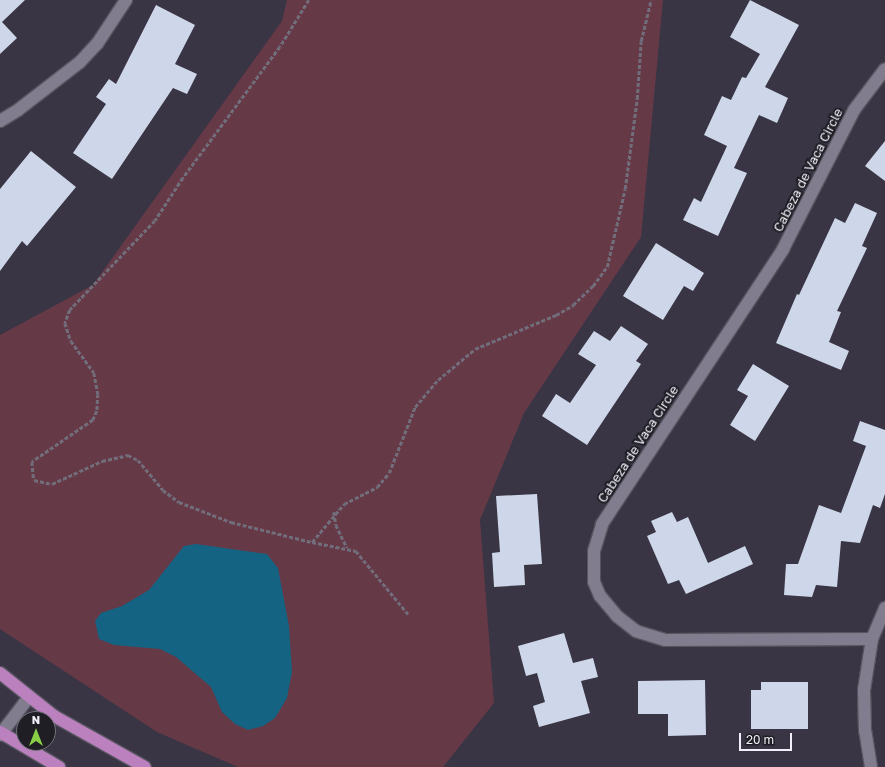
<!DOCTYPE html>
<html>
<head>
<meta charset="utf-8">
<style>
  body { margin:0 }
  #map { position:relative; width:885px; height:767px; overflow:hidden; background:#393544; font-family:"Golos Text",sans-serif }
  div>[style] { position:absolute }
  .green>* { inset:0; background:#663947 }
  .water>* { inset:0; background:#156382 }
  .building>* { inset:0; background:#ced7e9 }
  .path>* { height:2.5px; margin-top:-1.25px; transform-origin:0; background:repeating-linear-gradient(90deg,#716d7b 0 4px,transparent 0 6px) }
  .roads { filter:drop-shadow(1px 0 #575460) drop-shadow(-1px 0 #575460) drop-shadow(0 1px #575460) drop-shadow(0 -1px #575460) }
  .minor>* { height:12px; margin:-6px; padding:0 6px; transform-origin:6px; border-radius:6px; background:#817d8e }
  .major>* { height:12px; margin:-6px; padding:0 6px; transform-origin:6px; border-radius:6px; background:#bb81be }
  span { translate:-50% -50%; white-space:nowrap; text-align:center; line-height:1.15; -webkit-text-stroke:4px #1f1e25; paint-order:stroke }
  .street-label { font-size:13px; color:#f2f0fa }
  .north { position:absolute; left:16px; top:711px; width:40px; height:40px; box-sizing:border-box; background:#1f1e25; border:1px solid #73727a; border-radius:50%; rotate:0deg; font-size:11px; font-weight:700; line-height:16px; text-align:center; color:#f2f0fa }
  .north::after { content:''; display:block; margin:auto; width:14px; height:18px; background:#8ace47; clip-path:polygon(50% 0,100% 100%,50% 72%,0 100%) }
  .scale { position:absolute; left:739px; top:733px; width:53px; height:18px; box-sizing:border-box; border:2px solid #f2f0fa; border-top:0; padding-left:5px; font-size:12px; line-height:14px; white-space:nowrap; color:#f2f0fa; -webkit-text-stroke:3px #1f1e25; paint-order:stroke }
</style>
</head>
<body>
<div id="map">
  <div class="green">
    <i style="clip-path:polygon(287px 0,663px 0,641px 237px,524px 413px,480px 520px,494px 703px,443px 767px,238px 767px,157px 732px,0 629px,0 335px,93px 285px,282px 21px)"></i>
  </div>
  <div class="water">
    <i style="clip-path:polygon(196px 544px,267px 554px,278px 568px,289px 626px,292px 672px,287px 698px,275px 718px,263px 726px,248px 730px,235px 724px,222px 712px,211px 687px,176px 657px,160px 649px,114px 645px,99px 639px,95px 621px,101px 613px,122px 606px,149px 590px,184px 546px)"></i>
  </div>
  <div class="building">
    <i style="clip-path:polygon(0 0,25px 0,2px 22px,17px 38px,0 54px)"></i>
    <i style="clip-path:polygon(750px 0,799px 25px,765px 87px,788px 98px,777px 123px,759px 115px,734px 168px,747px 173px,718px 236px,683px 220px,694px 198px,701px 202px,727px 146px,704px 135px,722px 96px,731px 100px,742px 77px,746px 78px,760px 54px,730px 37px)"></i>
    <i style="clip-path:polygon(156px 5px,195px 25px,175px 64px,197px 74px,187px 94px,173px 88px,112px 179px,73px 153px,106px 104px,96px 97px,109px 79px,116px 84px)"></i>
    <i style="clip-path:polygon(885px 141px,885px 181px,865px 166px)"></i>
    <i style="clip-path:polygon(31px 151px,76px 187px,27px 246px,22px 241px,0 271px,0 189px)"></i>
    <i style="clip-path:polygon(855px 203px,877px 213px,862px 246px,867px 248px,837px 311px,841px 312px,829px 342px,849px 351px,841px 370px,776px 343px,797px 294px,799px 295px,835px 218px,845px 223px)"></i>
    <i style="clip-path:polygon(656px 243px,704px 273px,693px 291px,684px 286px,663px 320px,623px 296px)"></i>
    <i style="clip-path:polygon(621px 326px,648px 344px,636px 361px,641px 364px,587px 445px,542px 416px,556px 394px,570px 403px,596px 365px,578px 354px,594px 331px,610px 341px)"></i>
    <i style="clip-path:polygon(753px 364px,789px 386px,755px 441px,730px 425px,748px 396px,737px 390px)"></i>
    <i style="clip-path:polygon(860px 421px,885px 430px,885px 494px,880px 508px,873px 505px,860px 543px,841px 541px,837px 587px,816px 585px,812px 597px,784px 595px,786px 564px,798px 564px,819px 505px,841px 513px,866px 446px,853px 441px)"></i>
    <i style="clip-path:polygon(537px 494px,542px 564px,524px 565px,525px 585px,494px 587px,492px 553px,500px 552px,496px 496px)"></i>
    <i style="clip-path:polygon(672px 512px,677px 522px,688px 517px,708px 563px,745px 546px,753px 564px,686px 594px,679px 580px,668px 584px,647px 536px,656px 532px,651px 521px)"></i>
    <i style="clip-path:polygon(564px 633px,573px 663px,593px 658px,598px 677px,581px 681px,590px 713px,539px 727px,533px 706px,545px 702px,537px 673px,526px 676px,518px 646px)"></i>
    <i style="clip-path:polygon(705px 680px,706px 735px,668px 736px,668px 714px,638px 714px,638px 681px)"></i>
    <i style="clip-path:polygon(761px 682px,808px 682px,808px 729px,751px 729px,751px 690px,761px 690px)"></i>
  </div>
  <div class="path">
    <i style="left:309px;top:0;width:55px;rotate:121.7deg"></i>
    <i style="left:280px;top:47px;width:163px;rotate:126.5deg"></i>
    <i style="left:183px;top:178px;width:51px;rotate:123.1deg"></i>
    <i style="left:155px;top:221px;width:123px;rotate:133.7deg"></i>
    <i style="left:70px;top:310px;width:14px;rotate:111deg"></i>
    <i style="left:65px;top:323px;width:19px;rotate:72deg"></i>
    <i style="left:71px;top:341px;width:39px;rotate:54deg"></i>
    <i style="left:94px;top:373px;width:21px;rotate:79deg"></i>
    <i style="left:98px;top:394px;width:17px;rotate:93deg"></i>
    <i style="left:97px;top:411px;width:10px;rotate:114deg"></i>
    <i style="left:93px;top:420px;width:74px;rotate:145.5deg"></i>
    <i style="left:32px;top:462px;width:18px;rotate:84deg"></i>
    <i style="left:34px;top:480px;width:18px;rotate:13deg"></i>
    <i style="left:52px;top:484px;width:55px;rotate:-24.7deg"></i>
    <i style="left:102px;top:461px;width:27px;rotate:-13deg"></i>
    <i style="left:128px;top:455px;width:11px;rotate:27deg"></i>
    <i style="left:138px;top:460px;width:39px;rotate:50deg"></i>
    <i style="left:163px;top:490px;width:20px;rotate:37deg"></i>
    <i style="left:179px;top:502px;width:56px;rotate:21deg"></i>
    <i style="left:231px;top:522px;width:83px;rotate:13.9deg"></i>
    <i style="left:312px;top:542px;width:50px;rotate:-49.9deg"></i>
    <i style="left:344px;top:504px;width:37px;rotate:-27deg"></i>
    <i style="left:377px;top:487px;width:18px;rotate:-49deg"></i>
    <i style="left:389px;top:473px;width:71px;rotate:-68.5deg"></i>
    <i style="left:415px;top:407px;width:35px;rotate:-50deg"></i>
    <i style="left:438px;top:380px;width:48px;rotate:-40deg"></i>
    <i style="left:475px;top:349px;width:88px;rotate:-22.8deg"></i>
    <i style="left:556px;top:315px;width:20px;rotate:-30deg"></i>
    <i style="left:573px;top:305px;width:28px;rotate:-44deg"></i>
    <i style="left:593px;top:286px;width:24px;rotate:-54deg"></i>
    <i style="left:607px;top:267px;width:80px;rotate:-77deg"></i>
    <i style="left:625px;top:189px;width:91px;rotate:-82.4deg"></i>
    <i style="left:637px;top:99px;width:58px;rotate:-86.1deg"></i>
    <i style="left:641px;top:41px;width:42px;rotate:-76.3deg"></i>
    <i style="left:334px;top:512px;width:13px;rotate:81deg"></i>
    <i style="left:336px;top:525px;width:25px;rotate:64deg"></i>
    <i style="left:312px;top:542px;width:45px;rotate:11.6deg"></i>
    <i style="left:356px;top:551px;width:83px;rotate:50.4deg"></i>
  </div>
  <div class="roads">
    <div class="minor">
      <i style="left:0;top:121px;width:21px;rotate:-31deg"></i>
      <i style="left:18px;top:110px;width:78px;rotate:-37.7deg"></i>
      <i style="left:80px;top:62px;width:25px;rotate:-47deg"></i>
      <i style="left:97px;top:44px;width:53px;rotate:-56.6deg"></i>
      <i style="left:872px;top:639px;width:207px;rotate:179.7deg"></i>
      <i style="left:665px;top:640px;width:30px;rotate:-163deg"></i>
      <i style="left:636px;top:631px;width:24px;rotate:-142deg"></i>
      <i style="left:617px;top:616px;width:26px;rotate:-130deg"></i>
      <i style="left:600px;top:596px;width:15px;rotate:-113deg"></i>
      <i style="left:594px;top:582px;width:31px;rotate:-90deg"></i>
      <i style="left:594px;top:551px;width:28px;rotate:-73deg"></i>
      <i style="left:602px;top:524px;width:329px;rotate:-56.6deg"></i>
      <i style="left:783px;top:249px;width:156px;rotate:-62.9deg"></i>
      <i style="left:854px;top:110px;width:51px;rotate:-52.9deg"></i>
      <i style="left:0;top:735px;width:48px;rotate:-52.7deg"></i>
      <i style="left:871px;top:767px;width:36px;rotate:-99deg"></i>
      <i style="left:865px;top:731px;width:41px;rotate:-91.4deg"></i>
      <i style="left:864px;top:690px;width:52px;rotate:-81.1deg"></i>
      <i style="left:872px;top:639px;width:34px;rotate:-67deg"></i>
    </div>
    <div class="major">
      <i style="left:0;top:673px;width:69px;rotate:38.5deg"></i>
      <i style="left:54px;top:716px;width:104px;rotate:29.3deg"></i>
      <i style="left:0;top:732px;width:69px;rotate:30.7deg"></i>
    </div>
  </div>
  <div class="street-label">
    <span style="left:808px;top:170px;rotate:-63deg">Cabeza de Vaca Circle</span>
    <span style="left:638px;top:444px;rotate:-57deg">Cabeza de Vaca Circle</span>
  </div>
  <div class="north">N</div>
  <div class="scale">20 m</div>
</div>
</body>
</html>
